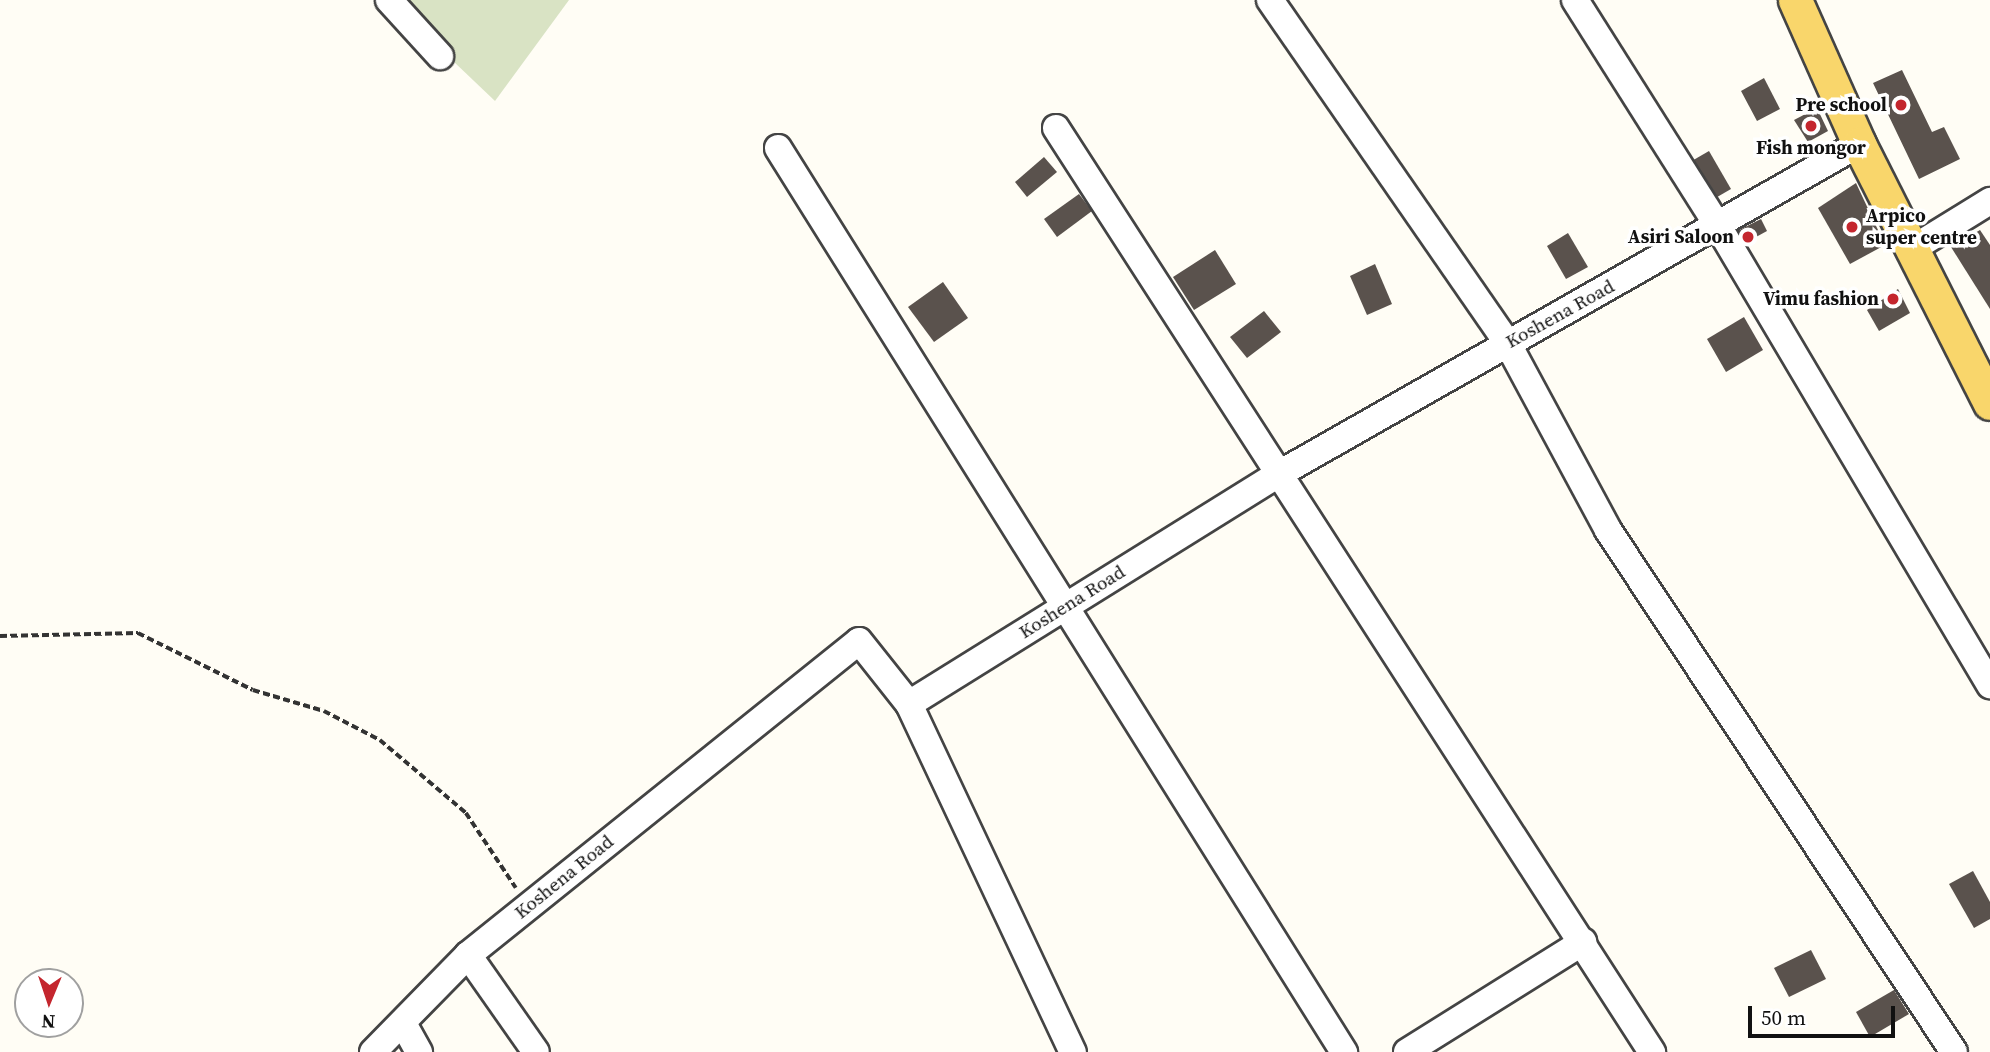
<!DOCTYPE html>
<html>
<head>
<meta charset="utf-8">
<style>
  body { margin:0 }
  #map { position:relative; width:1990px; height:1052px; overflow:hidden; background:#fffdf5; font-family:"Source Serif 4",serif }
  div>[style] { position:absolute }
  .cemetery>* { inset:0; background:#d9e3c4 }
  .building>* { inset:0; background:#5a524d }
  .path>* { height:3.5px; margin-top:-1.75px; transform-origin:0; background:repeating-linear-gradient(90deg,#333 0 7px,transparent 0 10.5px) }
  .roads { filter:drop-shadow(2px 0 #444) drop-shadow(-2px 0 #444) drop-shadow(0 2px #444) drop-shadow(0 -2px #444) }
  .minor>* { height:26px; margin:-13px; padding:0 13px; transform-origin:13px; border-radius:13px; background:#fff }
  .major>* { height:33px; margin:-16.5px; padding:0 16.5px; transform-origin:16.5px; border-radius:16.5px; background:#f9d66b }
  .dots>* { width:19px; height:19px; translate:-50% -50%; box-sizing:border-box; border:4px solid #fff; border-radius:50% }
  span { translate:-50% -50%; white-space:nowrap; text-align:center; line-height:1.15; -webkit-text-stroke:7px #fff; paint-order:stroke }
  .poi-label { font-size:19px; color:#111; font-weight:700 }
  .right { translate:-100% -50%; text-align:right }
  .left { translate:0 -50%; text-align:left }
  .street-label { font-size:19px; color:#111 }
  .north { position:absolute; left:14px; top:968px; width:70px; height:70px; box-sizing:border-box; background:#fff; border:2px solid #a0a0a0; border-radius:50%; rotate:182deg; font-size:19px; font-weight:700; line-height:28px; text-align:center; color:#111 }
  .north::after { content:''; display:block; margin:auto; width:24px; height:32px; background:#c4262e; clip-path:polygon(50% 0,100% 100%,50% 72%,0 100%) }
  .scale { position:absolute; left:1748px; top:1006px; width:147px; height:32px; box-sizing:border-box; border:4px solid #111; border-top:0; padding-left:9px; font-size:21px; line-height:24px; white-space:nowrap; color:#111; -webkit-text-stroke:5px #fff; paint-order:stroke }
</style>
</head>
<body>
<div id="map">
  <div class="cemetery">
    <i style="clip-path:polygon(389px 0,569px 0,495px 101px)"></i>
  </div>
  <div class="building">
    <i style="clip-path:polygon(1902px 70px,1932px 132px,1944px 127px,1960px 159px,1919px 179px,1873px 83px)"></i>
    <i style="clip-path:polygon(1764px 78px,1780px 109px,1757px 121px,1741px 91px)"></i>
    <i style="clip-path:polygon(1817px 108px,1828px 131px,1808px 142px,1794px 120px)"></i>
    <i style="clip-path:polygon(1709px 151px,1731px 189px,1712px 200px,1690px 162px)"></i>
    <i style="clip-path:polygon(1044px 157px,1057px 172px,1027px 197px,1015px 182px)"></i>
    <i style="clip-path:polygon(1856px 183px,1885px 245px,1850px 264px,1818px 208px)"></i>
    <i style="clip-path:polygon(1079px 194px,1092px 211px,1057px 237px,1044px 219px)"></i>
    <i style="clip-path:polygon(1761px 219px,1767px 231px,1745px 243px,1737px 231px)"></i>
    <i style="clip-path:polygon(1980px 230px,1990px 245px,1990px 309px,1951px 247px)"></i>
    <i style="clip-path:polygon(1568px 233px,1588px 267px,1566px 279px,1547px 246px)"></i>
    <i style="clip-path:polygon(1215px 250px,1236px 284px,1194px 310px,1173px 277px)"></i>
    <i style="clip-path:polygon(1375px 264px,1392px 304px,1367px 315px,1350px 276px)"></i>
    <i style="clip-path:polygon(943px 282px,968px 318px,934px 342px,908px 307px)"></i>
    <i style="clip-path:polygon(1898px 289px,1910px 313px,1879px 331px,1867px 310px)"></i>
    <i style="clip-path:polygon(1264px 311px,1281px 332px,1247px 358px,1230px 337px)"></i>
    <i style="clip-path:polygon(1744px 317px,1763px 350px,1726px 372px,1707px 339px)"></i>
    <i style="clip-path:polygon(1973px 871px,1990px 902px,1990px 919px,1974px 928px,1949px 884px)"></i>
    <i style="clip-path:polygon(1811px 950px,1826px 979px,1789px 997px,1774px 968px)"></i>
    <i style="clip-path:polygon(1894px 990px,1909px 1014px,1870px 1037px,1856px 1012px)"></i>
  </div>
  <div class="path">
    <i style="left:0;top:636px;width:138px;rotate:-1.2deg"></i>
    <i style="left:138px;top:633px;width:128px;rotate:26.4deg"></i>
    <i style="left:253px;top:690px;width:74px;rotate:16.5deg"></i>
    <i style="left:324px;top:711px;width:63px;rotate:27.4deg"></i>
    <i style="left:380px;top:740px;width:113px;rotate:40.3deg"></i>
    <i style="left:466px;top:813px;width:90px;rotate:56.3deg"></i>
  </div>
  <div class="roads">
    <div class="minor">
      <i style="left:389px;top:0;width:76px;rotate:47.7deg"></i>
      <i style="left:1270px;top:0;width:418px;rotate:55.3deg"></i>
      <i style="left:1508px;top:344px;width:211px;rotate:61.7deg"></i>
      <i style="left:1608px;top:530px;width:626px;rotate:56.46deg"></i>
      <i style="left:1575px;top:0;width:267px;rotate:57.7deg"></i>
      <i style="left:1718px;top:226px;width:534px;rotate:59.35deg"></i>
      <i style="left:1056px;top:128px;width:1100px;rotate:57.18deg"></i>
      <i style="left:778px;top:148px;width:1067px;rotate:57.95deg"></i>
      <i style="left:1912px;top:249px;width:92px;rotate:-31.6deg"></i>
      <i style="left:909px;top:704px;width:385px;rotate:64.8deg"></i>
      <i style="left:468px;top:955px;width:118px;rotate:55deg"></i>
      <i style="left:404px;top:1025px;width:31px;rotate:61deg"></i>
      <i style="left:373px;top:1052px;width:136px;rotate:-45.6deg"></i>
      <i style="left:468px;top:955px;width:501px;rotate:-38.77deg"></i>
      <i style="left:859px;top:641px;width:80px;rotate:51.6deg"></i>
      <i style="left:909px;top:704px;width:436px;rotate:-31.9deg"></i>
      <i style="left:1279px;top:474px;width:667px;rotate:-29.64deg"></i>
      <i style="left:1407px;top:1052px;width:208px;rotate:-32deg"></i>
    </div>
    <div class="major">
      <i style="left:1795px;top:0;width:158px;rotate:66deg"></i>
      <i style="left:1859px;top:144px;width:290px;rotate:63.2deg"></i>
    </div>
  </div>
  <div class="dots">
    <i style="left:1901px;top:105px;background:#c4262e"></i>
    <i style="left:1811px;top:126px;background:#c4262e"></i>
    <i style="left:1852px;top:227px;background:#c4262e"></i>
    <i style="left:1748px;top:237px;background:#c4262e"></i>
    <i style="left:1893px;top:299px;background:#c4262e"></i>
  </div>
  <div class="poi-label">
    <span class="right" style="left:1887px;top:105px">Pre school</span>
    <span style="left:1811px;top:148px">Fish mongor</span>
    <span class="left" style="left:1866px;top:227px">Arpico<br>super centre</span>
    <span class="right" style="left:1734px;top:237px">Asiri Saloon</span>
    <span class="right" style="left:1879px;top:299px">Vimu fashion</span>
  </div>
  <div class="street-label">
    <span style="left:1560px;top:314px;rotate:-29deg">Koshena Road</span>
    <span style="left:1072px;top:602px;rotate:-32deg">Koshena Road</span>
    <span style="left:564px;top:877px;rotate:-39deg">Koshena Road</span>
  </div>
  <div class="north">N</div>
  <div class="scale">50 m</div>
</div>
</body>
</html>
